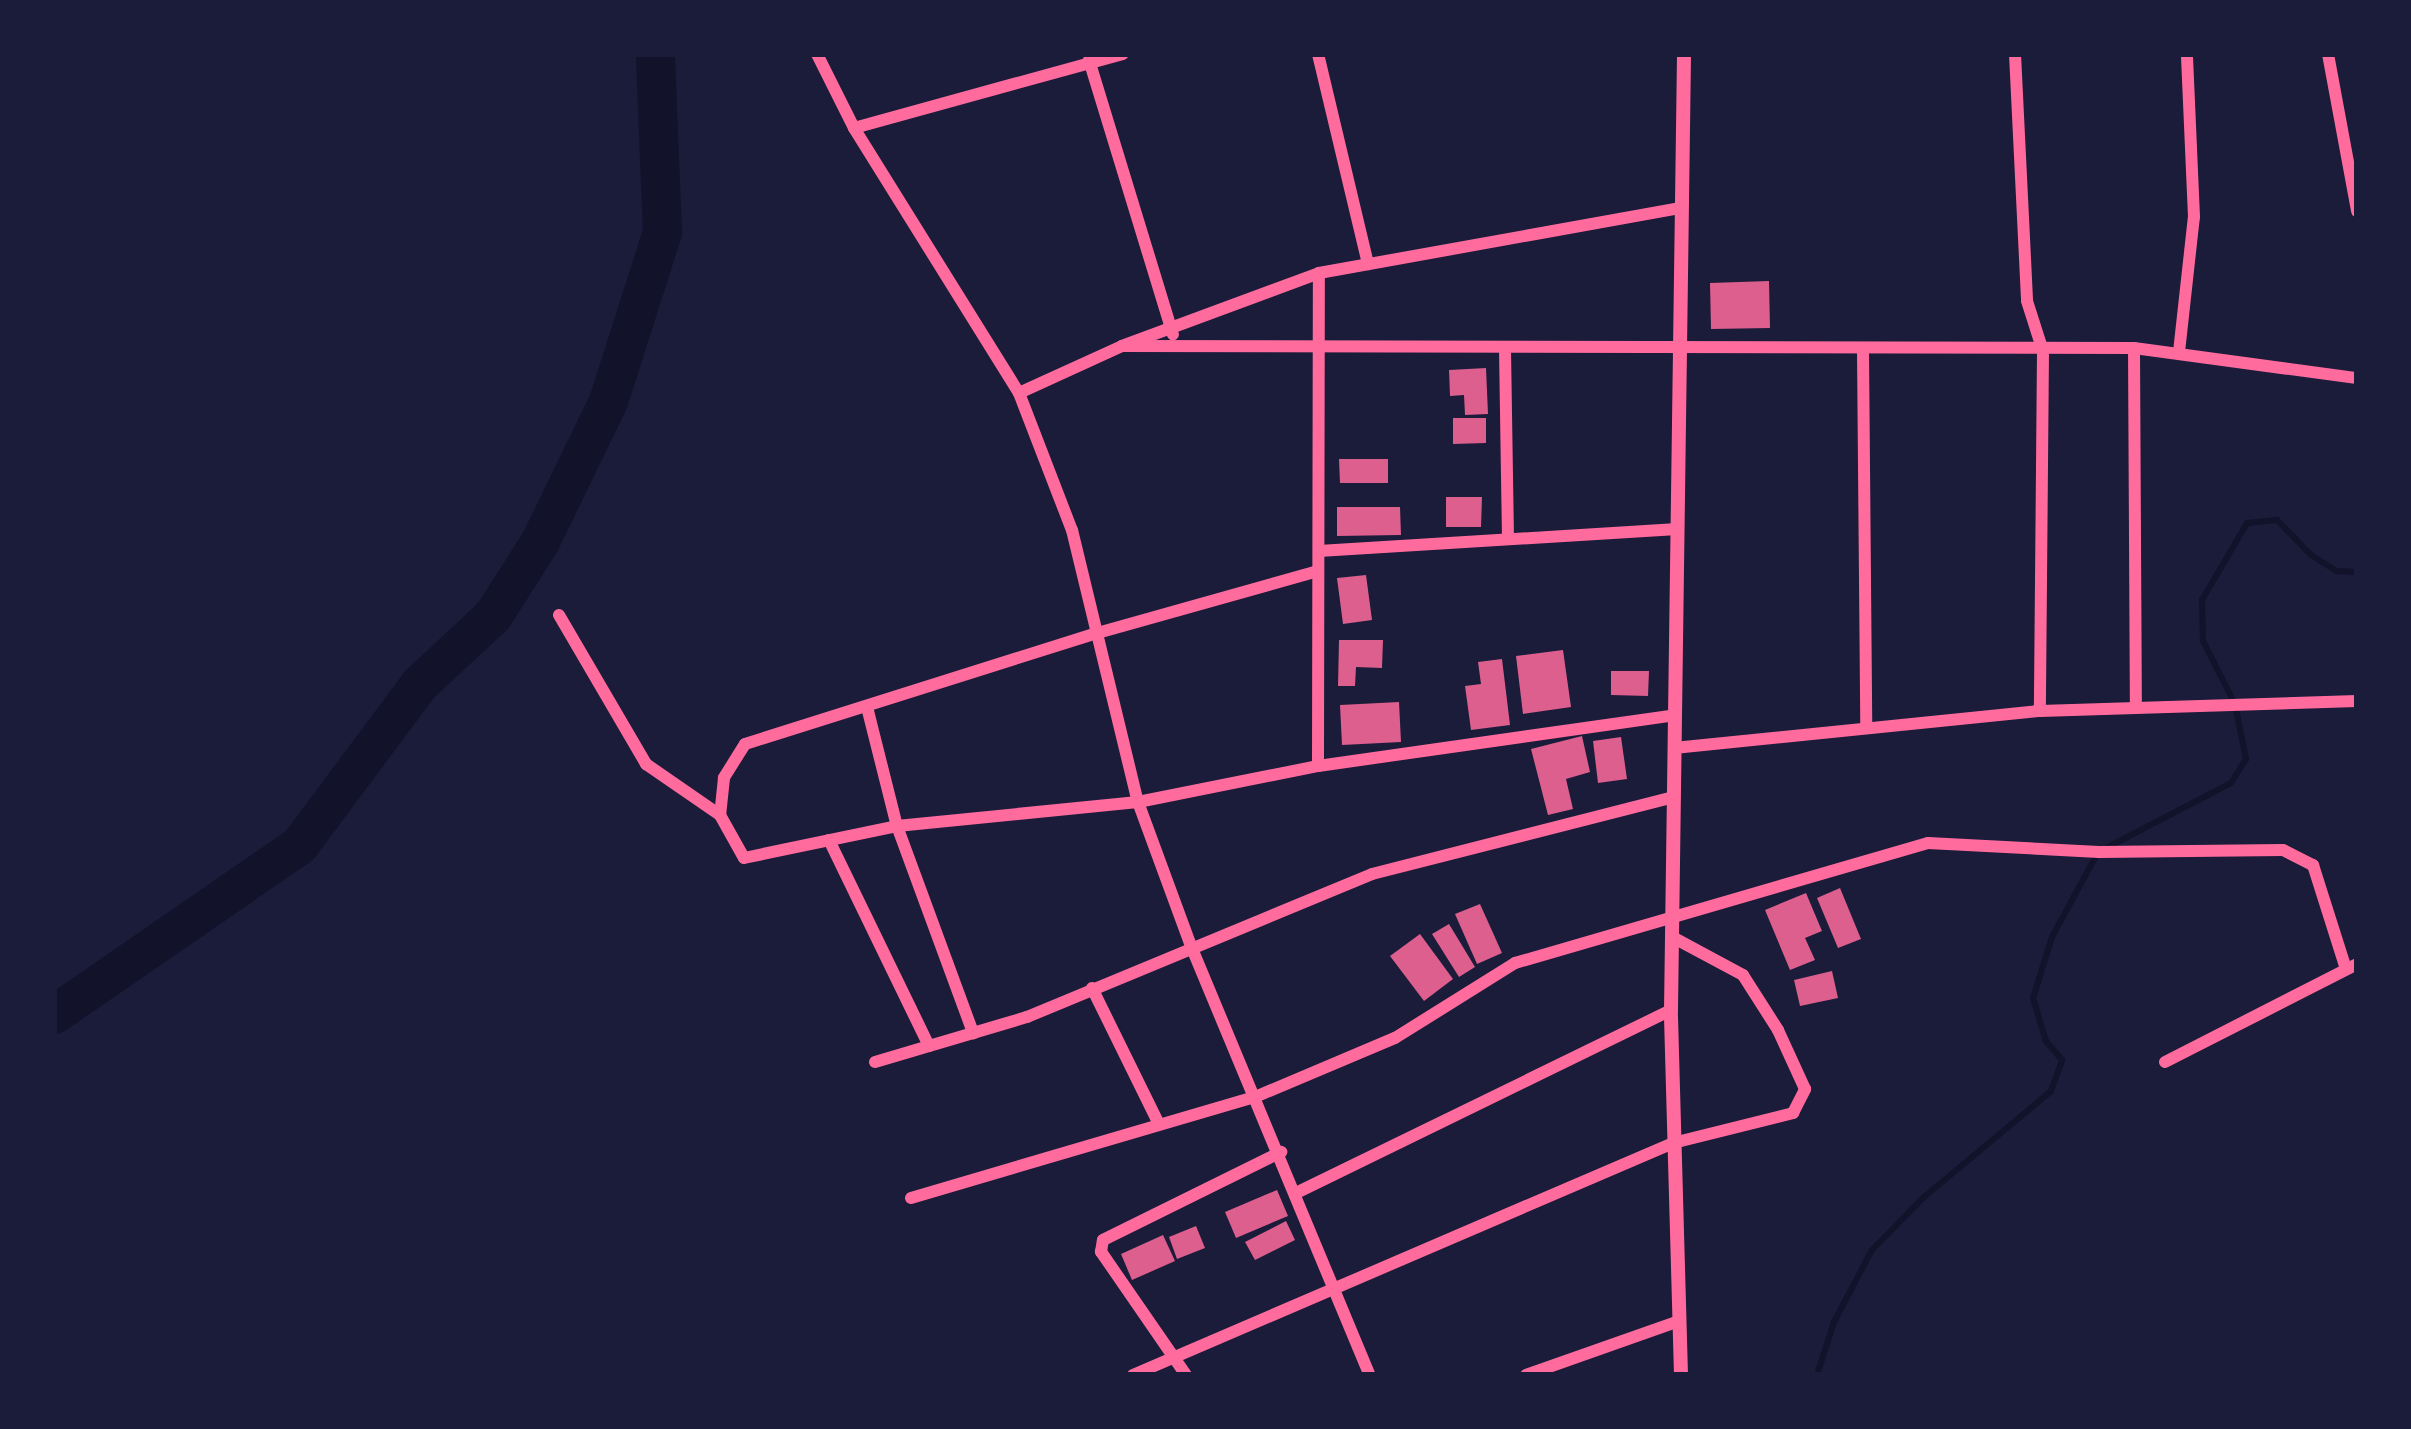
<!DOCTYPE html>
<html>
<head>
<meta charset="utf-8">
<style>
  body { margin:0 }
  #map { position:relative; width:2411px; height:1429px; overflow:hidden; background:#1b1b3a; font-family:Quicksand,sans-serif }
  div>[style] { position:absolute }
  .stream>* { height:6px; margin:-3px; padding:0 3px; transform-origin:3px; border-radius:3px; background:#12122b }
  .river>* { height:39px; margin:-19.5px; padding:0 19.5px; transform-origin:19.5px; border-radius:19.5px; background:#12122b }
  .building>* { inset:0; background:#dd5f8e }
  .minor>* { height:12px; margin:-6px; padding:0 6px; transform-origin:6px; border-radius:6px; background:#ff6b9d }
  .tertiary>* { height:14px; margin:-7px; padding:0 7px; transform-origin:7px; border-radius:7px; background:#ff6b9d }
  span { translate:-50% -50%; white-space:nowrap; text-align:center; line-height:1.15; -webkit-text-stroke:9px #1b1b3a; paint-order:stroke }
  .frame { position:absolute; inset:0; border:57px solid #1b1b3a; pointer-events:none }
</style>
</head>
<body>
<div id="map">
  <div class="stream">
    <i style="left:2108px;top:847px;width:139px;rotate:-27.5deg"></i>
    <i style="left:2231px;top:783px;width:28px;rotate:-58deg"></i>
    <i style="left:2246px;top:759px;width:56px;rotate:-101.3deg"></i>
    <i style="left:2235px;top:704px;width:71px;rotate:-116.9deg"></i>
    <i style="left:2203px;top:641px;width:41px;rotate:-91.4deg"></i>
    <i style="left:2202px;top:600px;width:89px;rotate:-59.7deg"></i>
    <i style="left:2247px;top:523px;width:30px;rotate:-6deg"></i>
    <i style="left:2277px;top:520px;width:49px;rotate:45.8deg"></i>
    <i style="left:2311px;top:555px;width:31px;rotate:32deg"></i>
    <i style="left:2337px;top:571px;width:20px;rotate:3deg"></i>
    <i style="left:1817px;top:1375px;width:56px;rotate:-72.2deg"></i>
    <i style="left:1834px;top:1322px;width:81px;rotate:-62.2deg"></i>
    <i style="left:1872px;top:1250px;width:74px;rotate:-45.5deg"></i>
    <i style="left:1924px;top:1197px;width:165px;rotate:-39.8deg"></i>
    <i style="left:2051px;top:1091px;width:33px;rotate:-70deg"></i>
    <i style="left:2062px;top:1060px;width:25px;rotate:-130deg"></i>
    <i style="left:2046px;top:1041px;width:45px;rotate:-106.8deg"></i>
    <i style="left:2033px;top:998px;width:64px;rotate:-72.7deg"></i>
    <i style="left:2052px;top:937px;width:94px;rotate:-61.5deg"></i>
  </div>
  <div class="river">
    <i style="left:54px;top:1014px;width:298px;rotate:-34.6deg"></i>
    <i style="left:299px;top:845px;width:201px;rotate:-53.3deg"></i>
    <i style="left:419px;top:684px;width:101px;rotate:-43deg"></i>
    <i style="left:493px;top:615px;width:88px;rotate:-57.6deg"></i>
    <i style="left:540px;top:541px;width:156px;rotate:-64.1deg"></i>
    <i style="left:608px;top:401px;width:177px;rotate:-72.3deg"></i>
    <i style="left:662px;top:232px;width:178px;rotate:-92.3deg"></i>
  </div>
  <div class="building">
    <i style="clip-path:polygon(1769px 281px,1770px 328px,1711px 329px,1710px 283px)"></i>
    <i style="clip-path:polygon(1486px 368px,1488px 414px,1465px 415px,1464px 395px,1450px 396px,1449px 370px)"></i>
    <i style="clip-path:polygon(1453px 418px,1486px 418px,1486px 443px,1453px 444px)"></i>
    <i style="clip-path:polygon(1339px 459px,1388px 459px,1388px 483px,1340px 483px)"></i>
    <i style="clip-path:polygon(1446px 497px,1482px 497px,1481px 527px,1446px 527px)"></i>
    <i style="clip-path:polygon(1337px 507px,1400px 507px,1401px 535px,1337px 536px)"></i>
    <i style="clip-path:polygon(1366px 575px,1372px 620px,1343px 624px,1337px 578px)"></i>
    <i style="clip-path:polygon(1339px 640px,1383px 640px,1382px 668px,1356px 667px,1355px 686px,1338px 686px)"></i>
    <i style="clip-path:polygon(1563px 650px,1571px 707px,1523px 714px,1516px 656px)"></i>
    <i style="clip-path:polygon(1502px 659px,1510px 725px,1471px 730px,1465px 686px,1481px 684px,1478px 662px)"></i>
    <i style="clip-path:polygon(1611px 671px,1649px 671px,1648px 696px,1611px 695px)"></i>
    <i style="clip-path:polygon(1399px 702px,1401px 742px,1342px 745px,1340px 705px)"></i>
    <i style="clip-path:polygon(1582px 736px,1590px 772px,1566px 779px,1573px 809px,1548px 815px,1531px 749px)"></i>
    <i style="clip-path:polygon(1621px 737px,1627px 779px,1598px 783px,1593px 741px)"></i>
    <i style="clip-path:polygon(1840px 888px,1861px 939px,1838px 948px,1817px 898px)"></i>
    <i style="clip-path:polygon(1806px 893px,1822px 931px,1805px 938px,1815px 960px,1790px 970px,1765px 910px)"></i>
    <i style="clip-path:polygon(1480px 904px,1502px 953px,1477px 964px,1455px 914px)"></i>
    <i style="clip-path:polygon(1449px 924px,1475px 967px,1459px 977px,1432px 934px)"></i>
    <i style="clip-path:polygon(1420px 934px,1453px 979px,1424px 1001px,1390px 956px)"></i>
    <i style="clip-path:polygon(1832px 971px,1838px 998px,1800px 1006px,1794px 980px)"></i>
    <i style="clip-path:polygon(1277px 1190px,1288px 1216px,1236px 1238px,1225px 1212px)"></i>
    <i style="clip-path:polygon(1286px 1221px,1295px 1240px,1255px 1260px,1245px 1242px)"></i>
    <i style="clip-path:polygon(1196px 1226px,1205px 1248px,1177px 1259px,1169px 1237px)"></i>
    <i style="clip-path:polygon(1163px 1235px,1175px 1261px,1132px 1280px,1121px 1254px)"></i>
  </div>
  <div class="minor">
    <i style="left:817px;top:54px;width:83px;rotate:63.4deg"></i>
    <i style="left:854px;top:128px;width:312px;rotate:58.1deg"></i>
    <i style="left:1019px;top:393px;width:147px;rotate:68.9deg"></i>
    <i style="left:1072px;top:530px;width:280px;rotate:76.4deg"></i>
    <i style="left:1138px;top:802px;width:153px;rotate:69.8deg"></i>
    <i style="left:1191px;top:946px;width:465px;rotate:67.4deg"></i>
    <i style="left:1318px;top:54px;width:216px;rotate:76.6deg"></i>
    <i style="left:2015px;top:54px;width:247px;rotate:87.2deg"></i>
    <i style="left:2027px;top:301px;width:52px;rotate:72.3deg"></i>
    <i style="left:2043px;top:351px;width:360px;rotate:90.5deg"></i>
    <i style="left:2328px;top:54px;width:160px;rotate:79.5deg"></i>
    <i style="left:1089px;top:60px;width:287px;rotate:73deg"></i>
    <i style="left:854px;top:128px;width:279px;rotate:-15.4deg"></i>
    <i style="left:1122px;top:346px;width:1012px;rotate:0.11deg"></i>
    <i style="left:2134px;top:348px;width:225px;rotate:7.7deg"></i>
    <i style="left:2134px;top:348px;width:360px;rotate:89.7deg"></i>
    <i style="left:1505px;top:349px;width:188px;rotate:89.1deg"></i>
    <i style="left:1863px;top:351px;width:376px;rotate:89.5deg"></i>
    <i style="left:2179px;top:352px;width:136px;rotate:-83.7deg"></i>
    <i style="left:2194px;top:217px;width:163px;rotate:-92.5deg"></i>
    <i style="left:1019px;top:393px;width:113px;rotate:-24.5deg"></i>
    <i style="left:1122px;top:346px;width:210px;rotate:-20.3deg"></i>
    <i style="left:1319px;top:273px;width:369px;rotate:-10.2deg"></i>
    <i style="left:1319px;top:551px;width:359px;rotate:-3.5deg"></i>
    <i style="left:1318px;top:571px;width:230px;rotate:164.3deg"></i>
    <i style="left:1097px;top:633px;width:369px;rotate:162.5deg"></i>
    <i style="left:745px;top:744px;width:40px;rotate:122deg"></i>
    <i style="left:724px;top:778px;width:37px;rotate:96deg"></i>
    <i style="left:720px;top:815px;width:49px;rotate:60.8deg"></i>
    <i style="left:744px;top:858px;width:156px;rotate:-11.8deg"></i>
    <i style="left:897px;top:826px;width:242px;rotate:-5.7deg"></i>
    <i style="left:1138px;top:802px;width:184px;rotate:-11.3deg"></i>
    <i style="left:1318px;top:766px;width:361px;rotate:-8.1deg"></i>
    <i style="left:559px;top:615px;width:173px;rotate:59.7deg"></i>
    <i style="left:646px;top:764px;width:90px;rotate:34.6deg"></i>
    <i style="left:867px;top:707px;width:123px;rotate:75.9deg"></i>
    <i style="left:897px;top:826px;width:221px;rotate:69.8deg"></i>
    <i style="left:1674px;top:748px;width:368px;rotate:-5.8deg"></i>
    <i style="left:2040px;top:711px;width:317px;rotate:-1.8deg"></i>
    <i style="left:1318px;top:766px;width:493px;rotate:-89.9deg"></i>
    <i style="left:829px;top:840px;width:229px;rotate:64.1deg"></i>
    <i style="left:1092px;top:988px;width:152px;rotate:63.8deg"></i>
    <i style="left:875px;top:1062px;width:159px;rotate:-16.5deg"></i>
    <i style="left:1027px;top:1017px;width:373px;rotate:-22.5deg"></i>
    <i style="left:1372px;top:874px;width:312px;rotate:-14.3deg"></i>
    <i style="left:2165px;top:1062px;width:216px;rotate:-27deg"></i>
    <i style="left:1296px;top:1193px;width:417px;rotate:-26deg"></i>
    <i style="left:911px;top:1198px;width:359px;rotate:-16.4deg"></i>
    <i style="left:1255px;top:1097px;width:152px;rotate:-22.9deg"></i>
    <i style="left:1395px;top:1038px;width:142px;rotate:-32deg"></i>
    <i style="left:1515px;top:963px;width:430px;rotate:-16.2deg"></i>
    <i style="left:1928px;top:843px;width:171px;rotate:3deg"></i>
    <i style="left:2099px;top:852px;width:184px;rotate:-0.6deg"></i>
    <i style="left:2283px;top:850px;width:34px;rotate:27deg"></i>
    <i style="left:2313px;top:865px;width:109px;rotate:72.4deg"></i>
    <i style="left:1133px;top:1375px;width:588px;rotate:-23.25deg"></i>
    <i style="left:1673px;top:1143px;width:124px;rotate:-14deg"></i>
    <i style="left:1793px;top:1113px;width:27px;rotate:-63deg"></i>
    <i style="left:1805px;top:1089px;width:65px;rotate:-114.6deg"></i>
    <i style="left:1778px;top:1030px;width:65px;rotate:-122.5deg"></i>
    <i style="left:1743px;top:975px;width:78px;rotate:-151.8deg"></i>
    <i style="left:1186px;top:1375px;width:150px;rotate:-124.6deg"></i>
    <i style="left:1101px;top:1252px;width:12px;rotate:-81deg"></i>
    <i style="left:1103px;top:1240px;width:199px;rotate:-26.3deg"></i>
    <i style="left:1526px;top:1375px;width:162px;rotate:-19.4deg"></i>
  </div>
  <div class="tertiary">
    <i style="left:1681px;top:1375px;width:365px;rotate:-91.6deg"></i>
    <i style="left:1671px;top:1010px;width:956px;rotate:-89.22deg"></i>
  </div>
  <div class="frame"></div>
</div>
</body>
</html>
